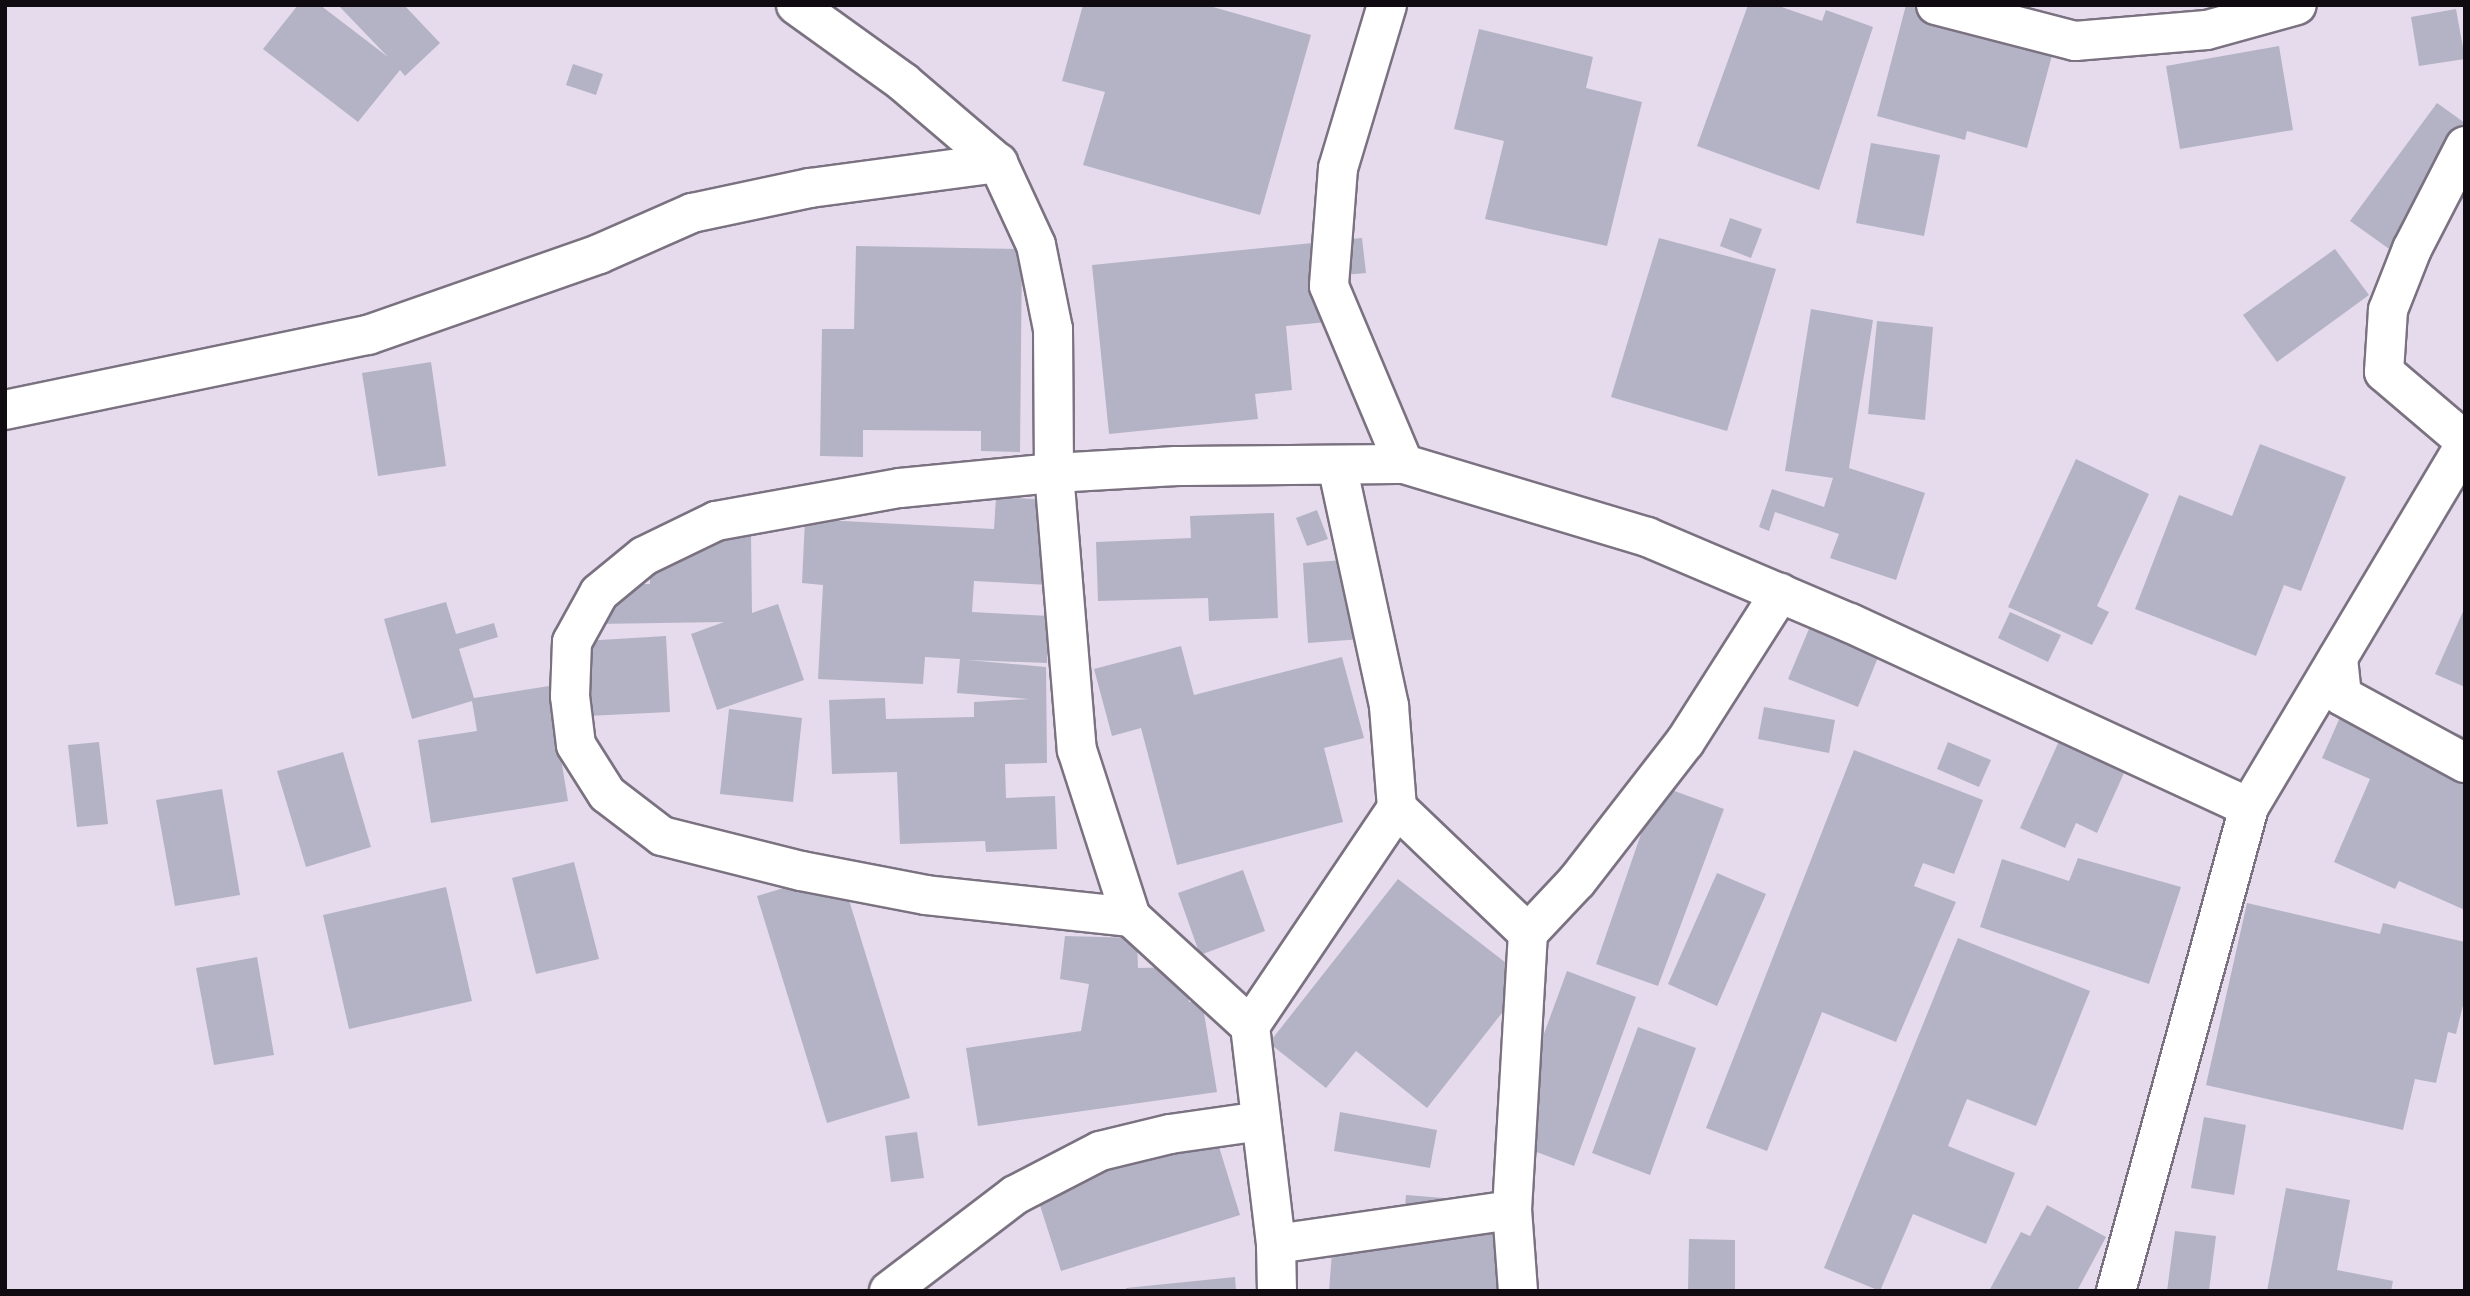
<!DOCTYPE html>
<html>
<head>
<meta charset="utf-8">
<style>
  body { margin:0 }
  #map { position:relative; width:2470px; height:1296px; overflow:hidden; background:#e5dbec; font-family:Mulish,sans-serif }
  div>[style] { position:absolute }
  .building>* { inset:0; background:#b4b3c6 }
  .roads { filter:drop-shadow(2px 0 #7b7281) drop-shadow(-2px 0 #7b7281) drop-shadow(0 2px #7b7281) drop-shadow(0 -2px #7b7281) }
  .street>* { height:38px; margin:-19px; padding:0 19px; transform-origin:19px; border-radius:19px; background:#fff }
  span { translate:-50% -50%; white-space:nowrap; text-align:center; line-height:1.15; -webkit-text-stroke:6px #f3e8fa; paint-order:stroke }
  .frame { position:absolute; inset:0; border:7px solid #0f0b11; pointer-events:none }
</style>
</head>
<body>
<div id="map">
  <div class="building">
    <i style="clip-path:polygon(298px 5px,320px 5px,388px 57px,338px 5px,404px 5px,440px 43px,405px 76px,400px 70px,358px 122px,263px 49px)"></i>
    <i style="clip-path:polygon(1083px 5px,1206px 5px,1311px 35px,1260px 215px,1083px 165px,1105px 92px,1062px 81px)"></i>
    <i style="clip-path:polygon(1748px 5px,1776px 5px,1822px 21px,1826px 10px,1873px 27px,1819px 190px,1697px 146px)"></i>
    <i style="clip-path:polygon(1906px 5px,2003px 29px,2061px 22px,2027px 148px,1967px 131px,1965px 140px,1877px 116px)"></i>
    <i style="clip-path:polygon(2456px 9px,2465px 59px,2419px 66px,2411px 17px)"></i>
    <i style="clip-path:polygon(1479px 29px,1593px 57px,1586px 88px,1642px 102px,1607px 246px,1485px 219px,1504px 141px,1454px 129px)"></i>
    <i style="clip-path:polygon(2279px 46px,2293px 130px,2180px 149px,2166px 66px)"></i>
    <i style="clip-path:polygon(573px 64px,603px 74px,596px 95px,566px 85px)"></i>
    <i style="clip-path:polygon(2437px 103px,2465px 123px,2465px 196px,2413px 266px,2350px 221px)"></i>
    <i style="clip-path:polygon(1871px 143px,1940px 155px,1924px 236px,1856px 223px)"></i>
    <i style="clip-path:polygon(1730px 218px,1762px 229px,1751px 258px,1720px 246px)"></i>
    <i style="clip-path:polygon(1362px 238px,1366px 273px,1344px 275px,1348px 320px,1286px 326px,1292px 390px,1255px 394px,1258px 419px,1109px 434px,1092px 265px)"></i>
    <i style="clip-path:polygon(1659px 238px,1776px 269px,1727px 431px,1611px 397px)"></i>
    <i style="clip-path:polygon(856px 246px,1022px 249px,1020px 452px,981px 451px,981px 431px,863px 430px,863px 457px,820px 456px,822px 329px,854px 329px)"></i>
    <i style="clip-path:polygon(2335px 249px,2369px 295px,2277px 362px,2243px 315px)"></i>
    <i style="clip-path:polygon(1811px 309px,1873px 320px,1849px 468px,1925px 493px,1896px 580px,1830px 558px,1839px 534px,1775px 512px,1769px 531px,1759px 527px,1772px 489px,1824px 507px,1833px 478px,1785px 471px)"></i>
    <i style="clip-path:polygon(1877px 321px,1933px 327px,1925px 420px,1868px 414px)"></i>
    <i style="clip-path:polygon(431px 362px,446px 466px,378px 476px,362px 373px)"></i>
    <i style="clip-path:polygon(2260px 444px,2346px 477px,2301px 591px,2284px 585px,2256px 656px,2135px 609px,2179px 495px,2232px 516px)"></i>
    <i style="clip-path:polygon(2076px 459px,2149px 494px,2097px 606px,2109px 612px,2092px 645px,2008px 607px)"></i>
    <i style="clip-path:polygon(996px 497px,1054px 500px,1049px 585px,974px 581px,972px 612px,1049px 616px,1047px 663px,967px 660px,1046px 667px,1047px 763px,1005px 764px,1006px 798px,1055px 796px,1057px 849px,986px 852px,985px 841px,900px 844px,897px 772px,832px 774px,829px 700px,885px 698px,886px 719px,974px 717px,974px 702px,1029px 699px,957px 693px,960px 659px,925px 657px,923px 684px,818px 679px,823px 585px,802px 583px,805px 519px,994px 529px)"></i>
    <i style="clip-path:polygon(1317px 510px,1328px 539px,1307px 546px,1296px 518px)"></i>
    <i style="clip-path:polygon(1274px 513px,1278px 618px,1209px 621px,1208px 598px,1098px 601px,1096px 542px,1191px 538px,1190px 516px)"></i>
    <i style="clip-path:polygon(650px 534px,751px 534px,752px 613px,778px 604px,804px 680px,717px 710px,691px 634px,724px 622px,596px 624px,596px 584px,650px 584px)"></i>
    <i style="clip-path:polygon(1357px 559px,1362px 639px,1308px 643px,1303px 563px)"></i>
    <i style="clip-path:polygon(446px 602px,456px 634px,494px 623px,498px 637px,459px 649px,474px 698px,549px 686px,568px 801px,431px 823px,418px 740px,477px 731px,472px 701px,412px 719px,384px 619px)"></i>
    <i style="clip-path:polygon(2465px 607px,2465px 687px,2435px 674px)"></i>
    <i style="clip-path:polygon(1816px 612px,1885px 640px,1858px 707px,1788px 679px)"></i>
    <i style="clip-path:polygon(2010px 612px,2061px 635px,2048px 662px,1998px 638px)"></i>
    <i style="clip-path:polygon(666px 636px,670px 712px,587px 716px,583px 641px)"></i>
    <i style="clip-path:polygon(1181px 646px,1194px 695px,1342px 657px,1364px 738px,1324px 748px,1343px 822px,1177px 865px,1141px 728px,1112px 736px,1094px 669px)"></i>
    <i style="clip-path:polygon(2353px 688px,2465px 737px,2465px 910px,2399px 881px,2395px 889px,2334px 862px,2370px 779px,2322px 758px)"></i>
    <i style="clip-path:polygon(1764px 707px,1835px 720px,1829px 753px,1758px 739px)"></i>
    <i style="clip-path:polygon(729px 709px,802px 718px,793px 802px,720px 794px)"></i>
    <i style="clip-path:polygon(2063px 732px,2129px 762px,2097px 833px,2076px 823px,2065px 848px,2020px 828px)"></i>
    <i style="clip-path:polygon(99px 742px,108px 824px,77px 827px,68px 745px)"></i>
    <i style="clip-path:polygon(1948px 742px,1991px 760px,1979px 787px,1937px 769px)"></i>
    <i style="clip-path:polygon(1854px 750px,1983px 800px,1954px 874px,1923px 863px,1914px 886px,1956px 902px,1896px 1042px,1822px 1012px,1767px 1151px,1706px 1128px)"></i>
    <i style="clip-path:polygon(343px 752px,371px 847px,306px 867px,277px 771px)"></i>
    <i style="clip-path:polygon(1658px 785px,1724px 809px,1658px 986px,1596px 964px)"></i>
    <i style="clip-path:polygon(222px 789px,240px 895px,175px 906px,156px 800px)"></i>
    <i style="clip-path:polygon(2078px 858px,2181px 887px,2149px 984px,1980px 927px,2002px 859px,2069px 881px)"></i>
    <i style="clip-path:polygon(574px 862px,599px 959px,536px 974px,512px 878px)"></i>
    <i style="clip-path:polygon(1243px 870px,1265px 931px,1200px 955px,1178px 893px)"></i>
    <i style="clip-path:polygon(840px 871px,910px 1098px,827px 1123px,757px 896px)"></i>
    <i style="clip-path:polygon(1717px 873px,1766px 894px,1717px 1006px,1668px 984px)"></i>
    <i style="clip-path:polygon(1398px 879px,1528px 980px,1427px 1108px,1356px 1051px,1326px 1088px,1269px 1043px)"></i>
    <i style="clip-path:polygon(446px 887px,472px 1001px,349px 1029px,323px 915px)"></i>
    <i style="clip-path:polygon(2247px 903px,2380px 934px,2383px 923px,2465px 942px,2465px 997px,2456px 1034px,2448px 1032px,2436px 1083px,2415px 1079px,2403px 1130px,2206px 1085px)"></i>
    <i style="clip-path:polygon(1065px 936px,1137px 938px,1138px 968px,1184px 967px,1189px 1002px,1202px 1001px,1217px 1092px,978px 1126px,966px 1048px,1081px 1031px,1089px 984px,1060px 979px)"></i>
    <i style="clip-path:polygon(1958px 938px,2090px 991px,2036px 1126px,1967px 1099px,1948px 1146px,2015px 1173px,1986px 1244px,1913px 1214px,1880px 1291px,1824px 1268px)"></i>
    <i style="clip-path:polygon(257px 957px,274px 1055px,214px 1065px,196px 968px)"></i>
    <i style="clip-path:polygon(1567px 971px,1636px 997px,1574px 1166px,1505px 1140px)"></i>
    <i style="clip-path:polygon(1638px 1027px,1696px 1048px,1650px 1175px,1592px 1153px)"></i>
    <i style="clip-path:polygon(1340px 1112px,1437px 1130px,1430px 1168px,1334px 1151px)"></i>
    <i style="clip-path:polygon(2204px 1117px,2246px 1125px,2234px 1195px,2191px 1188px)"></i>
    <i style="clip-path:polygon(917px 1132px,924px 1178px,891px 1182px,885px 1136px)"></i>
    <i style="clip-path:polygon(1216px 1137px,1240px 1215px,1061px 1271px,1036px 1193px)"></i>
    <i style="clip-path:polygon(2286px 1188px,2350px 1200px,2337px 1270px,2393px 1281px,2391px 1291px,2267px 1291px)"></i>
    <i style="clip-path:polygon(1406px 1195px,1506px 1203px,1500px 1291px,1329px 1291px,1334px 1226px,1403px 1232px)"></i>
    <i style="clip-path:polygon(2047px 1205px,2106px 1237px,2077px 1291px,1989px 1291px,2021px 1232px,2030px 1236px)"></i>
    <i style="clip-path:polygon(2175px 1231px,2216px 1236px,2209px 1291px,2167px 1291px)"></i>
    <i style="clip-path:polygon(1689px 1239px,1735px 1240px,1735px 1291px,1688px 1291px)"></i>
    <i style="clip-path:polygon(1235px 1277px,1236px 1291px,1126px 1291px,1126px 1288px)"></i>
  </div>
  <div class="roads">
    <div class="street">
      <i style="left:796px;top:5px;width:132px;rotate:35.7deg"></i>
      <i style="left:903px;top:82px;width:125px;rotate:40.5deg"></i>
      <i style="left:998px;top:163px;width:90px;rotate:65.1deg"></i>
      <i style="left:1036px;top:245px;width:86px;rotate:78.6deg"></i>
      <i style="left:1053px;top:329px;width:144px;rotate:89.6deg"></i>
      <i style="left:1054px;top:473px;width:278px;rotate:85.3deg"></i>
      <i style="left:1077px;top:750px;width:176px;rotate:72.1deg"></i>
      <i style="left:1131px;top:917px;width:161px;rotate:42.5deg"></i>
      <i style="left:1250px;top:1026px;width:220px;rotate:83.2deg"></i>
      <i style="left:1276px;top:1244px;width:47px;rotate:88.8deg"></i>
      <i style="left:1387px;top:5px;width:170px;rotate:106.7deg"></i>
      <i style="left:1338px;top:168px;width:118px;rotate:94.4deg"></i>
      <i style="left:1329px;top:286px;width:193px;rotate:67.2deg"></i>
      <i style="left:1936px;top:5px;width:144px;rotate:14.5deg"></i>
      <i style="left:2075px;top:41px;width:132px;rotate:-4.8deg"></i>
      <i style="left:2207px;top:30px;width:93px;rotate:-15.5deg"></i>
      <i style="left:2465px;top:146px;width:116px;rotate:117.2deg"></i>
      <i style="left:2412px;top:249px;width:66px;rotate:111.5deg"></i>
      <i style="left:2388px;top:310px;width:62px;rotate:93.7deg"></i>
      <i style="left:2384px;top:372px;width:106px;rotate:40.4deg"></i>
      <i style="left:5px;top:410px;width:371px;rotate:-11.7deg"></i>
      <i style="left:368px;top:335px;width:245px;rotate:-19.3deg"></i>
      <i style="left:599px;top:254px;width:102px;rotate:-23.8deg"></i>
      <i style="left:692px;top:213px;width:121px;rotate:-12deg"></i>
      <i style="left:810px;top:188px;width:190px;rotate:-7.6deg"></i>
      <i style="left:1337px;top:465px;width:247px;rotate:77.8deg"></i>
      <i style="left:1389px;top:706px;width:102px;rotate:85.5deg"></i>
      <i style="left:1397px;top:808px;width:181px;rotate:43.7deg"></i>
      <i style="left:1528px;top:933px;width:71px;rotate:-46.7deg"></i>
      <i style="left:1577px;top:881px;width:176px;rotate:-52.2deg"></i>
      <i style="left:1685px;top:742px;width:177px;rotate:-57.5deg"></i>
      <i style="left:2338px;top:658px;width:38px;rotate:84deg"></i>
      <i style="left:2342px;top:696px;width:140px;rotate:28.6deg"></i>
      <i style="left:1131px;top:917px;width:206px;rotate:-173.9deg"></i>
      <i style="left:926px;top:895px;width:127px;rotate:-169.1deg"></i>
      <i style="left:801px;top:871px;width:143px;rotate:-165.9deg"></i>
      <i style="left:662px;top:836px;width:69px;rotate:-142.6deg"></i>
      <i style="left:607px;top:794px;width:58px;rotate:-122.3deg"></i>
      <i style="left:576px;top:745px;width:49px;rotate:-97deg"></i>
      <i style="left:570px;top:696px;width:54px;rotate:-87.9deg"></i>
      <i style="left:572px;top:642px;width:56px;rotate:-61.1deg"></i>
      <i style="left:599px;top:593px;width:58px;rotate:-39.4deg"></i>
      <i style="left:644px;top:556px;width:80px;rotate:-25.9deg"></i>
      <i style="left:716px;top:521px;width:187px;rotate:-10.2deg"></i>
      <i style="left:900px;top:488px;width:155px;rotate:-5.6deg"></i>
      <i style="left:1054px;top:473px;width:122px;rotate:-3.3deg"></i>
      <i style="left:1176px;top:466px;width:228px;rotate:-0.5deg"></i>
      <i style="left:1404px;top:464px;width:254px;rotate:16.7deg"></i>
      <i style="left:1647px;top:537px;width:220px;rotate:23deg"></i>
      <i style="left:1850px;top:623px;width:439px;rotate:24.8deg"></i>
      <i style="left:1250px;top:1026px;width:263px;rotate:-56deg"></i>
      <i style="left:1276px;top:1244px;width:238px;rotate:-8.2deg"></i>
      <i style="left:889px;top:1291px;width:158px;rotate:-37.3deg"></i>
      <i style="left:1015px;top:1195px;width:96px;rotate:-27.4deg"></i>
      <i style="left:1100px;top:1151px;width:72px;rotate:-13.7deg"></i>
      <i style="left:1170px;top:1134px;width:92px;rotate:-8.1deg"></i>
      <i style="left:1518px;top:1291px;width:81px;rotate:-94.2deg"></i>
      <i style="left:1512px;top:1210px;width:277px;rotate:-86.7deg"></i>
      <i style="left:2116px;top:1291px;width:502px;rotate:-74.63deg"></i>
      <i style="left:2249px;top:807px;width:422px;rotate:-59.2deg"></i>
    </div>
  </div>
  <div class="frame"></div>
</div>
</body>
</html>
